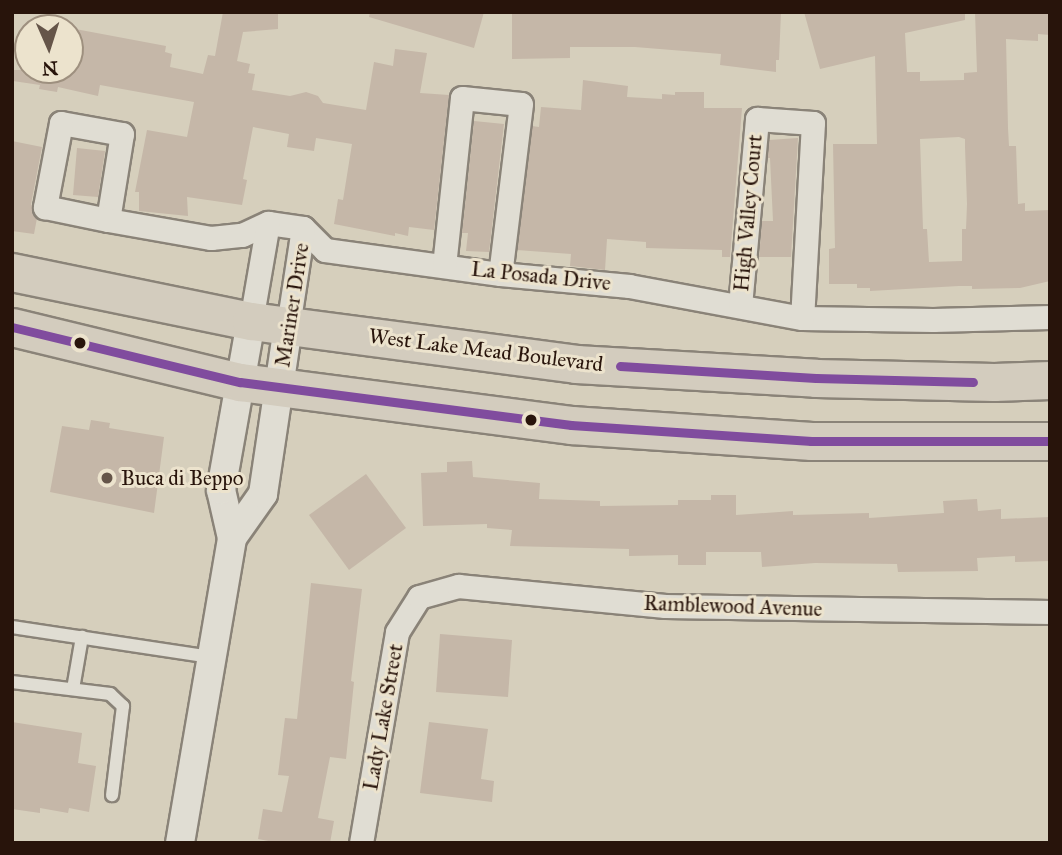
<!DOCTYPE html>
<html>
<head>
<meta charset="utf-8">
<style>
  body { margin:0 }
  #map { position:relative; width:1062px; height:855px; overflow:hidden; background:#d6cfbc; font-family:"IM FELL Great Primer",serif }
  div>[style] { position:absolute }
  .building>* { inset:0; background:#c5b7a8 }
  .roads { filter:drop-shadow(2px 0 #8a8378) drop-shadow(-2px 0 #8a8378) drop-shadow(0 2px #8a8378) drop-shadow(0 -2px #8a8378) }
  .service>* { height:12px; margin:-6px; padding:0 6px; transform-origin:6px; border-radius:6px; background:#e0ddd3 }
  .minor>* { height:23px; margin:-11.5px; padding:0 11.5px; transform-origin:11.5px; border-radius:11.5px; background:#e0ddd3 }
  .tertiary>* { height:28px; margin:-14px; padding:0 14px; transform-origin:14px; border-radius:14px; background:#e0ddd3 }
  .primary>* { height:37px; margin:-18.5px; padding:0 18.5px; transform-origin:18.5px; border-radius:18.5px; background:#d3ccbe }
  .bus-1>* { height:9px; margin:-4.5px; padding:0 4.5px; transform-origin:4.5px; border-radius:4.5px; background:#804c9e }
  .dots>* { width:19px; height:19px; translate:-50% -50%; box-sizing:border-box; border:4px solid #ece3cd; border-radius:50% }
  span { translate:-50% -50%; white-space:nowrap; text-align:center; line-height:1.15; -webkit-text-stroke:6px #ece3cd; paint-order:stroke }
  .street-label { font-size:21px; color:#28140b }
  .poi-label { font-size:21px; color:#28140b }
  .left { translate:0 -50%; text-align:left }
  .frame { position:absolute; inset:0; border:14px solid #28140b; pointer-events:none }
  .north { position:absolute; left:14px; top:14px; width:70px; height:70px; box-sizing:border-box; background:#ece3cd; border:2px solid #9e907f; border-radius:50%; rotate:177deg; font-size:19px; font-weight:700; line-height:28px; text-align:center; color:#28140b }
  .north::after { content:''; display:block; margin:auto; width:24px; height:32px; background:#655549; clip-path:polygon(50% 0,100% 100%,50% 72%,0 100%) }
</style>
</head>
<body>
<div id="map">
  <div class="building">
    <i style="clip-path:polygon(223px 12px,278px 12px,278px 29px,243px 32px,237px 61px,250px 64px,248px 73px,255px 74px,252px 90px,290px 96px,306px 92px,318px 96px,323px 103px,366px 110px,374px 62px,393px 66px,395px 49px,427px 53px,420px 93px,449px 95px,434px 230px,409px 227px,408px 236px,395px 233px,395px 236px,334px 224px,338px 199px,343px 200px,352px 144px,316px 138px,314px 151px,287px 147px,289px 134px,253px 127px,243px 179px,247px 180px,242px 205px,187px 197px,188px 216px,139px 211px,139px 192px,135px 192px,147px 130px,187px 137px,194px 102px,100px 85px,98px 96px,58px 87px,57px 92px,39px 89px,40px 85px,13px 81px,14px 70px,70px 70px,70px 28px,166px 46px,165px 52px,172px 54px,170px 67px,203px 74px,208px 55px,215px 56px)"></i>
    <i style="clip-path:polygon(370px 12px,484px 12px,474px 48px,369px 17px)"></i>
    <i style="clip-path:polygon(512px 12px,781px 12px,779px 60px,776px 60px,776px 72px,720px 65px,721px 54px,635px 47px,570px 47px,570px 58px,512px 59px)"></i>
    <i style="clip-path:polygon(evenodd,804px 12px,965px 12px,965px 20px,905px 33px,907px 72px,920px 72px,920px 81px,964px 80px,964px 73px,977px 72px,975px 12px,1050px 12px,1050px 35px,1038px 34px,1038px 41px,1006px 39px,1008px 128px,1009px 146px,1016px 146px,1018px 204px,1025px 203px,1025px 211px,1050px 210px,1050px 281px,1020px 288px,972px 289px,972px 286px,959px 286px,870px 291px,870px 288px,857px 288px,857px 284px,829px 284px,829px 249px,835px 248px,833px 144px,877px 144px,875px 56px,820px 69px,804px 12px,959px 137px,965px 139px,965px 147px,967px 204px,966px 229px,962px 229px,962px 261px,929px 262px,927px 229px,923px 229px,920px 139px,959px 137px)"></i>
    <i style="clip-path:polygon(583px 80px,628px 86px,627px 97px,662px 99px,662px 94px,675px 95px,675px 92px,704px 92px,704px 108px,742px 108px,730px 257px,722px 257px,722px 250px,646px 248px,646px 242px,607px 239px,605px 270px,570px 266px,571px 254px,517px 250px,532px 126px,539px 127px,541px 107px,581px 110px)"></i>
    <i style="clip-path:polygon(474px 121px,504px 124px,489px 252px,466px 251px,468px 233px,462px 233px)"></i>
    <i style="clip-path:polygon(798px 138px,791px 257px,759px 257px,762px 221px,773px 221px,770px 158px,767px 158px,769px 140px)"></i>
    <i style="clip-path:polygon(12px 141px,42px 147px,31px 204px,37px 218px,34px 234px,12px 231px)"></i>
    <i style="clip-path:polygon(77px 148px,105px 151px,98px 197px,73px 195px)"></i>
    <i style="clip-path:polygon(91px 420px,110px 423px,109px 428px,164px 437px,154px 513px,50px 492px,62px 426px,89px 430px)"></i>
    <i style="clip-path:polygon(472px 461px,473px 477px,540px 483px,539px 499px,600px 501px,600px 506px,678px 505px,678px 500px,711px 500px,711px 495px,736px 495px,736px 515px,793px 511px,793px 515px,869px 513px,869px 518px,944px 513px,943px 501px,977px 499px,978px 511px,1001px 509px,1001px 519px,1050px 517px,1050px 561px,1015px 562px,1015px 556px,977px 558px,978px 571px,898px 572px,897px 564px,815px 563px,762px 567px,761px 552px,706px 552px,706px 565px,678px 565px,678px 555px,629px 556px,629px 549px,510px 546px,512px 530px,487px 528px,487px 524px,423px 526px,421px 473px,447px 472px,447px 462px)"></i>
    <i style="clip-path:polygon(366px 474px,406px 528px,349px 570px,309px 515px)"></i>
    <i style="clip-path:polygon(311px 583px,362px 589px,351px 681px,354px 682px,346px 759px,330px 757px,318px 818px,334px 821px,330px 843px,279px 843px,258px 839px,263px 809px,282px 812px,289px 776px,278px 775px,285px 718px,297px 719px)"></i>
    <i style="clip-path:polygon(440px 634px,512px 640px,508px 697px,436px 692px)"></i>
    <i style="clip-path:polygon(12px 722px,82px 733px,78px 763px,96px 766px,89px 812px,69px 808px,68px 813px,40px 808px,40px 813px,12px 809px)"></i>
    <i style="clip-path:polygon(429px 722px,488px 729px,481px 779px,494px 781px,492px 802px,420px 793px)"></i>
  </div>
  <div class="roads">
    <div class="service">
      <i style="left:12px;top:627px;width:201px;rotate:8.6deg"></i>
      <i style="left:12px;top:682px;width:99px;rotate:7deg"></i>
      <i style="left:110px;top:694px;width:18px;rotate:43deg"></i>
      <i style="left:123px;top:706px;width:90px;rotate:97deg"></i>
      <i style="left:73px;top:689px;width:53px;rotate:-80.2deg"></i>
    </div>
    <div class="minor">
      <i style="left:108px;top:220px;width:87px;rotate:-80.8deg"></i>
      <i style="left:122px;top:134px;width:62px;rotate:-169.8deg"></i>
      <i style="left:61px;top:123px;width:86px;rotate:100.8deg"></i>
      <i style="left:45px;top:207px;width:64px;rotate:11.7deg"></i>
      <i style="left:108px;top:220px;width:105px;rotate:9.9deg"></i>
      <i style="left:211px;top:238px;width:31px;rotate:-6deg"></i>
      <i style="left:242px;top:235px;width:29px;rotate:-25deg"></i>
      <i style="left:268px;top:223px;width:35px;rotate:8deg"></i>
      <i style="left:303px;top:228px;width:31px;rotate:45deg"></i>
      <i style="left:325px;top:250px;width:177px;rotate:7.8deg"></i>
      <i style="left:500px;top:274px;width:130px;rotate:5.3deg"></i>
      <i style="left:629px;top:286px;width:176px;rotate:10.5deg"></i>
      <i style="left:802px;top:318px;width:131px;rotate:0.9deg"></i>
      <i style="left:933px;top:320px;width:117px;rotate:-1.5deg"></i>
      <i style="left:444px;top:266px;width:169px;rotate:-83.9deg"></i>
      <i style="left:462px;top:98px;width:59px;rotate:5.8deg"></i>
      <i style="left:521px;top:104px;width:171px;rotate:97deg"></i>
      <i style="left:740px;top:306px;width:188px;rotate:-84.8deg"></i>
      <i style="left:757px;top:119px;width:56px;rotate:4.1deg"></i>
      <i style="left:813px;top:123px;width:195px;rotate:93.2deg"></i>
      <i style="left:251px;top:321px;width:99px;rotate:-80.2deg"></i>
      <i style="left:288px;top:326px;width:99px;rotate:-81.3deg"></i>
      <i style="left:361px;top:843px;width:214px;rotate:-80.3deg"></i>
      <i style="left:397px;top:632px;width:41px;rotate:-57.8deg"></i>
      <i style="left:419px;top:597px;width:41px;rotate:-15.8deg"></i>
      <i style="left:458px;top:586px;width:208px;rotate:5.5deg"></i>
      <i style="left:665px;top:606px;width:385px;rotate:0.9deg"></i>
    </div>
    <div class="tertiary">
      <i style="left:232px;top:538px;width:54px;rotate:-54.8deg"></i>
      <i style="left:263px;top:494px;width:170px;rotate:-81.5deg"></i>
      <i style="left:180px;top:843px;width:309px;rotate:-80.3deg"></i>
      <i style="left:232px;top:538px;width:49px;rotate:-102.9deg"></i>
      <i style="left:221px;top:490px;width:172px;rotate:-79.9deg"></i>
    </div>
    <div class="primary">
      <i style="left:12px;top:272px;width:244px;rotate:11.6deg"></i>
      <i style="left:251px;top:321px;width:328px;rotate:7.5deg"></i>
      <i style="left:576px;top:364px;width:240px;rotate:3.3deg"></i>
      <i style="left:816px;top:378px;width:178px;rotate:1.3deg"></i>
      <i style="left:994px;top:382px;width:56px;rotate:-2deg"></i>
      <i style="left:12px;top:327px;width:235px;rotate:13.6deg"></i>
      <i style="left:240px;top:382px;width:334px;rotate:7.4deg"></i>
      <i style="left:571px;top:425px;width:241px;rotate:3.8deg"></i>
      <i style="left:811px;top:441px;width:239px"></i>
    </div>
  </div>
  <div class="bus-1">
    <i style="left:12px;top:327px;width:235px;rotate:13.6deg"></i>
    <i style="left:240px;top:382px;width:334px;rotate:7.4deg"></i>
    <i style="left:571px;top:425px;width:241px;rotate:3.8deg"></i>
    <i style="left:811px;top:441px;width:239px"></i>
    <i style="left:620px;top:366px;width:196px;rotate:3.5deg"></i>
    <i style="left:816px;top:378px;width:157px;rotate:1.5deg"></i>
  </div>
  <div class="dots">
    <i style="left:80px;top:343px;background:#28140b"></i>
    <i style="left:531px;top:420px;background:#28140b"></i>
    <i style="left:107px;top:478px;background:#655549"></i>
  </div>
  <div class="street-label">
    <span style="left:748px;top:213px;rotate:-85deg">High Valley Court</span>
    <span style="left:541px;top:276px;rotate:6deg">La Posada Drive</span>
    <span style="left:292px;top:305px;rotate:-81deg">Mariner Drive</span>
    <span style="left:486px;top:350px;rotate:7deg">West Lake Mead Boulevard</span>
    <span style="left:733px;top:606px;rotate:2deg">Ramblewood Avenue</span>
    <span style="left:383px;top:717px;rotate:-80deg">Lady Lake Street</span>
  </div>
  <div class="poi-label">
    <span class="left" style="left:121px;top:478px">Buca di Beppo</span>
  </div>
  <div class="frame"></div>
  <div class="north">N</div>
</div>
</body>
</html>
